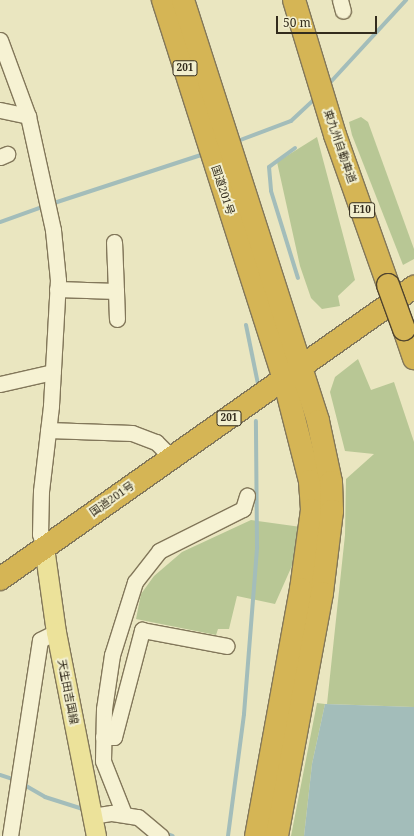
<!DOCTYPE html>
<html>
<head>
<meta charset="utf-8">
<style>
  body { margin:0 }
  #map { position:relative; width:414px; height:836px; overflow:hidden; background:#eae6c0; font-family:"Noto Serif","Noto Sans JP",serif }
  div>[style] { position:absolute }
  .green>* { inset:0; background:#b8c795 }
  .water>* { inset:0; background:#a3bdba }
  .stream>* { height:4px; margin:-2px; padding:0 2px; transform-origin:2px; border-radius:2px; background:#a3bdba }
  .roads { filter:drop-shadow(1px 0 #82775a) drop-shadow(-1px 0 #82775a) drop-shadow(0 1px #82775a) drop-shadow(0 -1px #82775a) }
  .minor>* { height:15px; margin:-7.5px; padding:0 7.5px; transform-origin:7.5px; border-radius:7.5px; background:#f6f2d3 }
  .major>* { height:19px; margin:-9.5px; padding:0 9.5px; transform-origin:9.5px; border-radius:9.5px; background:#ece29a }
  .highway>* { height:22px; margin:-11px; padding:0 11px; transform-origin:11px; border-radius:11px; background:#d5b555 }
  .bridges { filter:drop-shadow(1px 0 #50442e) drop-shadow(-1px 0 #50442e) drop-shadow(0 1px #50442e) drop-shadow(0 -1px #50442e) }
  .highway-bridge>* { height:22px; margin:-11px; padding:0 11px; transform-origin:11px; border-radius:11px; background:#d5b555 }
  span { translate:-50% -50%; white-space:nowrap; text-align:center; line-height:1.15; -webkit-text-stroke:4px #f2efcf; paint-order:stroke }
  .shield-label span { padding:1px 3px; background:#f2efcf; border:1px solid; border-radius:3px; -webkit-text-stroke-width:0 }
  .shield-label { font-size:10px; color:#332c1d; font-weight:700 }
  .street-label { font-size:11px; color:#332c1d }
  .scale { position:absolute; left:276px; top:16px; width:101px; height:18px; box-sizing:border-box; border:2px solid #332c1d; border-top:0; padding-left:5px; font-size:12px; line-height:14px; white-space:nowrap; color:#332c1d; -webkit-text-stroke:3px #f2efcf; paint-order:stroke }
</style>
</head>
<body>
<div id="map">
  <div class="green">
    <i style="clip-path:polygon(361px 117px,368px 122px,414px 249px,414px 259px,403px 265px,352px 135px,349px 122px)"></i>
    <i style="clip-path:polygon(317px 137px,355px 280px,338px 296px,340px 306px,322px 309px,311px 298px,300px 266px,277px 162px)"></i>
    <i style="clip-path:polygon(358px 359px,371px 390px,394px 382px,414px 442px,414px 707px,327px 704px,345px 535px,346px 479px,374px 454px,345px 451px,330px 392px,335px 377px)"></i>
    <i style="clip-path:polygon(251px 520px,301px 527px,295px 559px,275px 604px,237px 596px,229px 629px,218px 629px,216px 635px,136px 619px,141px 594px,154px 576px,182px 552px)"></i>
    <i style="clip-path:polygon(317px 703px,325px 704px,312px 764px,304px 836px,291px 836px)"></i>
  </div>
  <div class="water">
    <i style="clip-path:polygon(325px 704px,414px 707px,414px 836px,304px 836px,312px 764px)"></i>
  </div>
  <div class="stream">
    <i style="left:327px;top:86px;width:117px;rotate:-47.4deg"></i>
    <i style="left:235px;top:142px;width:60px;rotate:-20.6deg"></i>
    <i style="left:291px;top:121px;width:35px;rotate:-43deg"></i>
    <i style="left:295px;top:148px;width:32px;rotate:144deg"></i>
    <i style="left:269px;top:167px;width:24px;rotate:85deg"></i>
    <i style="left:271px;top:191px;width:91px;rotate:72.8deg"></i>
    <i style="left:51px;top:204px;width:161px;rotate:-18.1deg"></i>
    <i style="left:0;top:222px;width:48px;rotate:-19.6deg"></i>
    <i style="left:246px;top:325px;width:60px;rotate:78.5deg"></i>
    <i style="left:0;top:775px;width:16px;rotate:18deg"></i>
    <i style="left:21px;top:783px;width:28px;rotate:30deg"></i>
    <i style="left:45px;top:797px;width:43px;rotate:17.6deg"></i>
    <i style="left:164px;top:833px;width:9px;rotate:18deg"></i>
    <i style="left:228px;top:836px;width:123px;rotate:-82.5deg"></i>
    <i style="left:244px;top:714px;width:168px;rotate:-85.5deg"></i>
    <i style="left:257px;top:547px;width:126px;rotate:-90.5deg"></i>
  </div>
  <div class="roads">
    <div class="minor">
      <i style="left:340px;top:0;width:11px;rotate:75deg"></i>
      <i style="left:0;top:40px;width:81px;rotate:69.8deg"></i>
      <i style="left:28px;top:116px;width:117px;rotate:77.6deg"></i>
      <i style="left:53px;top:230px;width:50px;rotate:84.3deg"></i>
      <i style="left:58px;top:280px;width:126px;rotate:93.2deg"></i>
      <i style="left:51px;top:406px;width:86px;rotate:96.7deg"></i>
      <i style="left:41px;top:491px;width:43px;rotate:91.3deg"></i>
      <i style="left:40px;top:534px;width:14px;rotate:73deg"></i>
      <i style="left:0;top:110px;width:29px;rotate:12deg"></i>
      <i style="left:0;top:157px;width:8px;rotate:-23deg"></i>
      <i style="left:57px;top:289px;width:59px;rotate:1.9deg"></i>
      <i style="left:116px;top:291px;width:49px;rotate:-92.3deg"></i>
      <i style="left:116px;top:291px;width:28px;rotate:88deg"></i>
      <i style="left:0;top:384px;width:54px;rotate:-12.8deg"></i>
      <i style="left:48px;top:430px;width:84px;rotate:2deg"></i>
      <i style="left:132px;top:433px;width:26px;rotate:21deg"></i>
      <i style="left:156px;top:442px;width:23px;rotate:45deg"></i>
      <i style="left:103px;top:737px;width:11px"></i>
      <i style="left:114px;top:737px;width:111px;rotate:-75.3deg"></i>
      <i style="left:142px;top:630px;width:86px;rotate:10.7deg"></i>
      <i style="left:124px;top:814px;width:57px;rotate:-111.6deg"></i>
      <i style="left:103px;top:761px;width:52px;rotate:-88.9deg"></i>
      <i style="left:104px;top:709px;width:55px;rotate:-81.6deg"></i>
      <i style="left:112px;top:655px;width:77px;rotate:-72.5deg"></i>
      <i style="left:135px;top:582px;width:39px;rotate:-52deg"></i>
      <i style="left:159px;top:551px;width:94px;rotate:-26.6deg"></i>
      <i style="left:243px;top:509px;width:14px;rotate:-73deg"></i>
      <i style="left:92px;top:816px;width:20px;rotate:-9deg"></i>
      <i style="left:112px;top:813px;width:26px;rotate:9deg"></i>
      <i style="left:138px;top:817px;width:30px;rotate:40deg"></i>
      <i style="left:10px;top:836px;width:198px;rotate:-81.3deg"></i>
      <i style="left:40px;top:640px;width:18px;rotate:-27deg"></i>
    </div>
    <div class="major">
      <i style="left:44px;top:547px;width:86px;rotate:82deg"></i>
      <i style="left:56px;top:632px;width:208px;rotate:78.9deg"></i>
    </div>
    <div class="highway">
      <i style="left:163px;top:0;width:398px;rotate:72.3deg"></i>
      <i style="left:284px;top:379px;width:105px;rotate:75.7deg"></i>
      <i style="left:310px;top:481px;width:29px;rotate:86deg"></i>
      <i style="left:312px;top:510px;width:80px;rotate:97.9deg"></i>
      <i style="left:301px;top:589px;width:251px;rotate:100.3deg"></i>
      <i style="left:183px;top:0;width:442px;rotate:72.2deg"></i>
      <i style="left:318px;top:421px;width:62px;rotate:78deg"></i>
      <i style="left:331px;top:482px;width:29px;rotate:88deg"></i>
      <i style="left:332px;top:511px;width:83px;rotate:97deg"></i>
      <i style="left:322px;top:593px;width:247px;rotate:100.5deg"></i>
      <i style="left:294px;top:0;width:141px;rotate:73.1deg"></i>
      <i style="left:335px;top:135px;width:159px;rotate:70.5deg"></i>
      <i style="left:404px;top:329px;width:31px;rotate:71deg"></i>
      <i style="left:0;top:579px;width:507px;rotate:-35.2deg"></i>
    </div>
  </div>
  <div class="bridges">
    <div class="highway-bridge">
      <i style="left:388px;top:285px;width:47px;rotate:70deg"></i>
    </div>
  </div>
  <div class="shield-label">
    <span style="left:185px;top:68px">201</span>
    <span style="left:362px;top:210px">E10</span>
    <span style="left:229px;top:418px">201</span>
  </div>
  <div class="street-label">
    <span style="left:340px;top:146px;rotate:71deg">東九州自動車道</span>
    <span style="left:223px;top:190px;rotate:72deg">国道201号</span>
    <span style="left:112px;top:499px;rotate:-35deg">国道201号</span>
    <span style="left:68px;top:692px;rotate:79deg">天生田吉国線</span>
  </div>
  <div class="scale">50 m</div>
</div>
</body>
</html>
